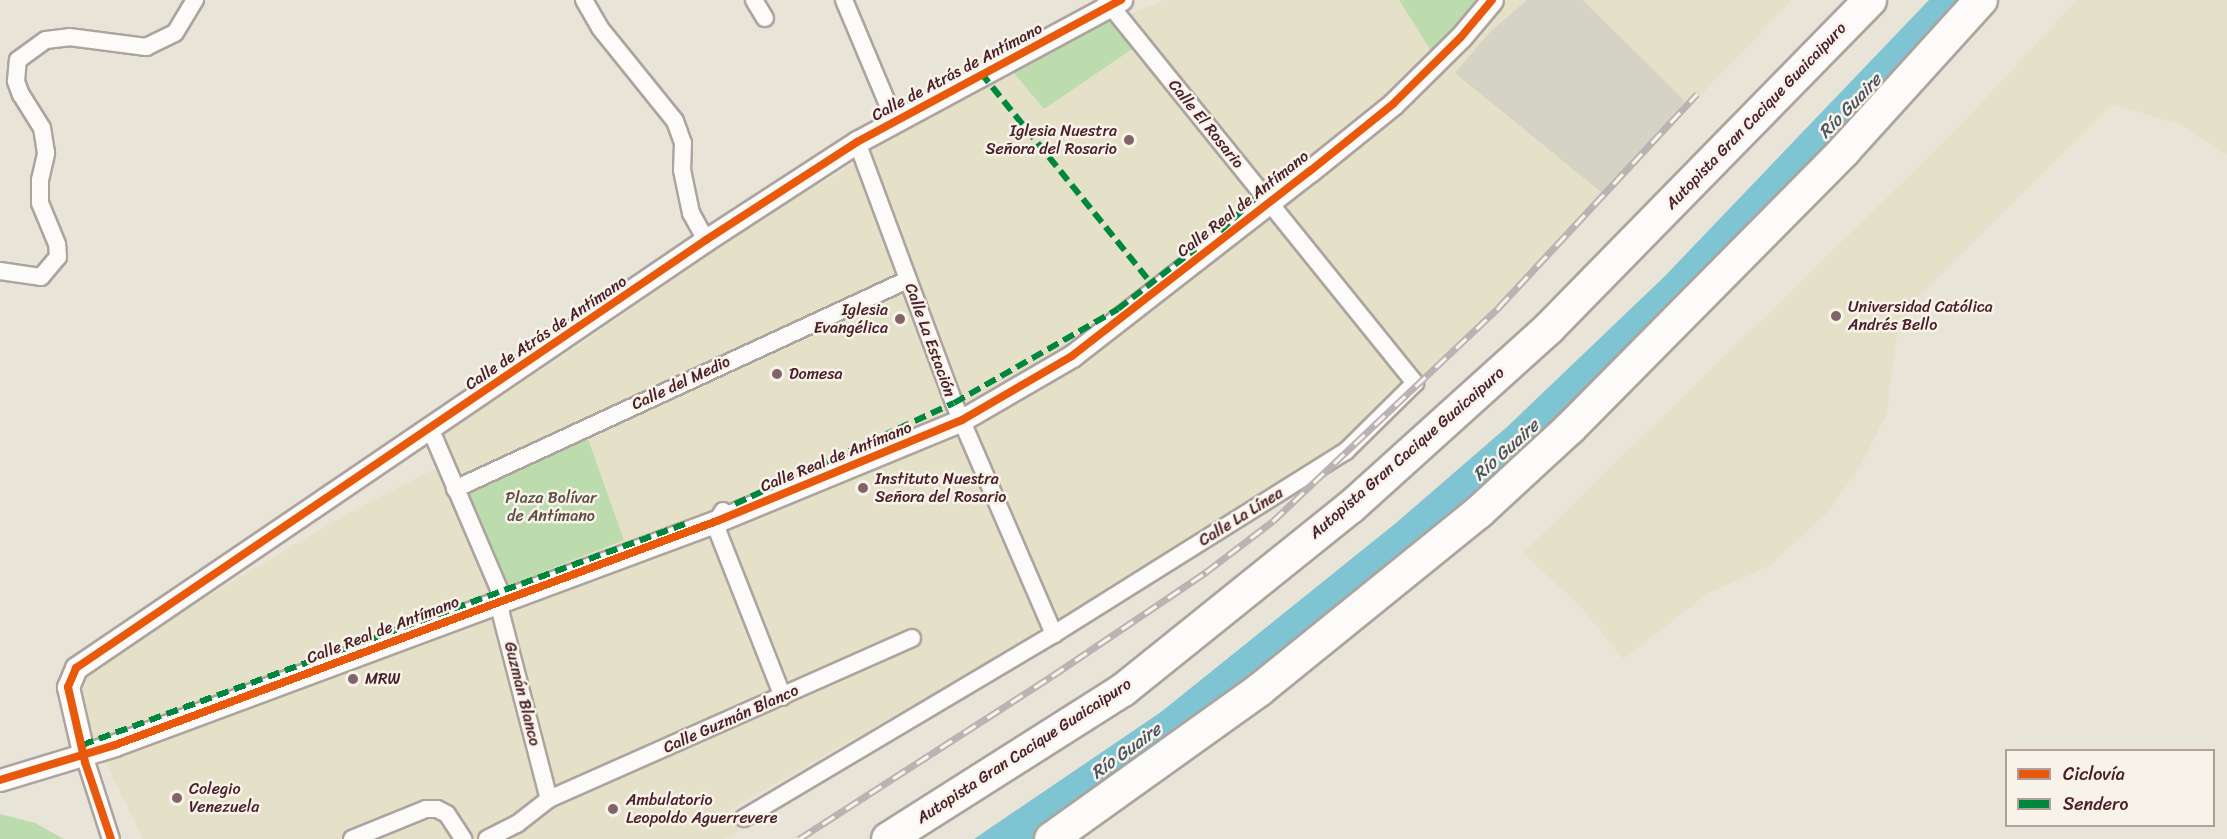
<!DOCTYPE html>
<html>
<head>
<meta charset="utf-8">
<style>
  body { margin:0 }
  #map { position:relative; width:2227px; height:839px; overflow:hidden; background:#e9e4d8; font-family:Sriracha,sans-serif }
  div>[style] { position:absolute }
  .built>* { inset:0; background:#e5e0c8 }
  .industrial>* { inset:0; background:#d5d3c6 }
  .green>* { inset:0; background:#bcdcad }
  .water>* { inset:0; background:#7ec4d2 }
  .roads { filter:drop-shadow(2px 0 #aca49e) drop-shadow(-2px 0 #aca49e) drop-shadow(0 2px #aca49e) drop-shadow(0 -2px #aca49e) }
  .minor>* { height:16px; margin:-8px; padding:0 8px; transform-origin:8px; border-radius:8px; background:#fcfbf9 }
  .tertiary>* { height:21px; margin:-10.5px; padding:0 10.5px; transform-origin:10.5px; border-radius:10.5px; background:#fcfbf9 }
  .motorway>* { height:32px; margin:-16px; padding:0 16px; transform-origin:16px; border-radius:16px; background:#fcfbf9 }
  .rail>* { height:7px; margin-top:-3.5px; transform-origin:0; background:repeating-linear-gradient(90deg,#f7f3e8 0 14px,#b9b4b3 0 28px); box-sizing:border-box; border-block:2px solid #b9b4b3 }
  .quiet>* { height:6px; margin-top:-3px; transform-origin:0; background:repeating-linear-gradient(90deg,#00873e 0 12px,transparent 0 18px) }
  .cycleway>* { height:8px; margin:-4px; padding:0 4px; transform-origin:4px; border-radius:4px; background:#e8590c }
  .dots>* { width:16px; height:16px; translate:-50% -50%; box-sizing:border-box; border:3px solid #f7f3e8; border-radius:50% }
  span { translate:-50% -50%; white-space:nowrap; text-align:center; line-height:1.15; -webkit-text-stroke:5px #f7f3e8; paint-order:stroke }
  .street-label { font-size:16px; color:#4a1f2b }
  .poi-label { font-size:16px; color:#4a1f2b }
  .right { translate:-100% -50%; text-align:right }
  .left { translate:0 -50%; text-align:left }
  .park-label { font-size:16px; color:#5e4d43 }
  .water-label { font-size:18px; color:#4c5464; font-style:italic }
  .legend { position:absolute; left:2005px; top:749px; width:210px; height:78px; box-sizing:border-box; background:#f7f3e8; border:2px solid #b29e9c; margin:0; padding:8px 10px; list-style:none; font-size:18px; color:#4a1f2b }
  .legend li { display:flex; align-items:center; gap:12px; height:30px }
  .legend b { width:30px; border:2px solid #b29e9c }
</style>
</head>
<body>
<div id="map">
  <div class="built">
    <i style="clip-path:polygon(1164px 0,1416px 0,1460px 52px,1503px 0,1792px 0,1415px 392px,1262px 505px,728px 811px,739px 831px,724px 839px,143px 839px,83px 716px,76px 690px,85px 676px,177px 614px,345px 515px,445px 464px,437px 438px,575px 348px,774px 209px,830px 179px,974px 82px)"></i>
    <i style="clip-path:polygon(2077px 0,2227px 0,2227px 155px,2181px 125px,2113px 104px,1915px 300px,1897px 332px,1887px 413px,1860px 466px,1831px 509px,1770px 565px,1707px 594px,1623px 659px,1582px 608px,1523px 553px,1955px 131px)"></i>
  </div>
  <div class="industrial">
    <i style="clip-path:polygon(1527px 0,1583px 0,1685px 101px,1606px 196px,1455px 73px,1489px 33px)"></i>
  </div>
  <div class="green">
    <i style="clip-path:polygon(1399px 0,1488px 0,1437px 60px)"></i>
    <i style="clip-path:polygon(1110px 5px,1141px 43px,1044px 109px,1004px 61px)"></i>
    <i style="clip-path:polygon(584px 428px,624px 540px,499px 589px,455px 489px)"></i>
    <i style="clip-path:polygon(0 814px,35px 823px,64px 839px,0 839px)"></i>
  </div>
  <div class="water">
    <i style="clip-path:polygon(1929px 0,1975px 0,1529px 452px,1111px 789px,1035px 839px,974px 839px,1161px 712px,1396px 523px,1507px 427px,1664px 277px)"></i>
  </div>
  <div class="roads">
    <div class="minor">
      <i style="left:584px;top:0;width:32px;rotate:60deg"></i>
      <i style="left:600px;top:28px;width:119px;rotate:51.1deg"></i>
      <i style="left:675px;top:121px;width:23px;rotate:70deg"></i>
      <i style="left:683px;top:143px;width:27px;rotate:92deg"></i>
      <i style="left:682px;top:170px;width:44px;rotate:78.2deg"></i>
      <i style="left:691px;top:213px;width:31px;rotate:61deg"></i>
      <i style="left:754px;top:0;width:21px;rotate:59deg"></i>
      <i style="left:844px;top:0;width:129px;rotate:67.2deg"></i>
      <i style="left:857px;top:142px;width:278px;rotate:69.6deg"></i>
      <i style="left:954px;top:403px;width:252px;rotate:66.6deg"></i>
      <i style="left:0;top:271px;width:41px;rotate:8.3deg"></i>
      <i style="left:41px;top:277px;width:26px;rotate:-50deg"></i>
      <i style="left:58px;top:257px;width:13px;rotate:-94deg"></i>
      <i style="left:57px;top:244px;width:44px;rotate:-112.5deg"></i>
      <i style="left:40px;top:203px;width:23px;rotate:-90deg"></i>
      <i style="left:40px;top:180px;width:28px;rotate:-77deg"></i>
      <i style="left:46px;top:153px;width:25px;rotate:-99deg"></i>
      <i style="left:42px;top:128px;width:39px;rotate:-122deg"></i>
      <i style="left:21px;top:95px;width:15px;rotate:-110deg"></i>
      <i style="left:16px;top:81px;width:21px;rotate:-85deg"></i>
      <i style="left:18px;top:60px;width:34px;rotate:-36deg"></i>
      <i style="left:46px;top:40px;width:23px;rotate:-7deg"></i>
      <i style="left:69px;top:37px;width:78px;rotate:7.4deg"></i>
      <i style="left:146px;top:47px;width:32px;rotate:-26deg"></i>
      <i style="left:175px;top:33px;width:39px;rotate:-59deg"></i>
      <i style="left:430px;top:428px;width:175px;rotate:66.8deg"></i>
      <i style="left:499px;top:589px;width:25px;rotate:85deg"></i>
      <i style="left:501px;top:614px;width:191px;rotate:75.5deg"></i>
      <i style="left:455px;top:489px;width:499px;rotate:-24.8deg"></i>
      <i style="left:723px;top:511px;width:12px;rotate:121deg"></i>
      <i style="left:717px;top:521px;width:11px;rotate:85deg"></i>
      <i style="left:718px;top:532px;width:177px;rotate:68.5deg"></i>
      <i style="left:83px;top:752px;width:91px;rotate:72.2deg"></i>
      <i style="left:744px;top:818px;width:360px;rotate:-30.7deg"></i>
      <i style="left:1054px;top:634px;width:345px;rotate:-32.1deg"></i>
      <i style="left:1346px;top:451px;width:97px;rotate:-44.6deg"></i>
      <i style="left:1415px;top:383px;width:492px;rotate:-128.9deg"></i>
      <i style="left:352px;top:839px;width:80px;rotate:-22.1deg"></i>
      <i style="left:426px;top:809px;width:11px"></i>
      <i style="left:437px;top:809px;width:11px;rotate:27deg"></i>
      <i style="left:447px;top:814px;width:30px;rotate:57deg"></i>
      <i style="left:487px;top:839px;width:34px;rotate:-27deg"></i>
      <i style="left:517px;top:824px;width:41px;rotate:-38deg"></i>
      <i style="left:549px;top:799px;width:397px;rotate:-23.9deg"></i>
    </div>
    <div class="tertiary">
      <i style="left:83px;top:752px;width:67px;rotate:-103deg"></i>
      <i style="left:68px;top:687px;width:21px;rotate:-67deg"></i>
      <i style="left:76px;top:668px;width:762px;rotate:-34.19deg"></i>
      <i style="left:706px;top:240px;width:180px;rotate:-33deg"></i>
      <i style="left:857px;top:142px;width:300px;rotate:-28.3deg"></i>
      <i style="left:0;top:780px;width:120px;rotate:-16.9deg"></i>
      <i style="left:115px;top:745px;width:642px;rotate:-20.41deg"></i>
      <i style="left:717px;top:521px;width:265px;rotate:-22.4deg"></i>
      <i style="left:962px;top:420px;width:127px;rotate:-30.2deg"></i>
      <i style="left:1072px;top:356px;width:301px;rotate:-37.9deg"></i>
      <i style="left:1310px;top:171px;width:107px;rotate:-38.9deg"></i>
      <i style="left:1393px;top:104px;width:95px;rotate:-44.6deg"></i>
      <i style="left:1461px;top:37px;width:48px;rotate:-50deg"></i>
    </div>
    <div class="motorway">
      <i style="left:888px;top:839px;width:278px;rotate:-32.4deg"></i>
      <i style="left:1123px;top:690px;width:292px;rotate:-38.8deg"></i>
      <i style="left:1351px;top:507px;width:267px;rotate:-42.1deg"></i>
      <i style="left:1549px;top:328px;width:459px;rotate:-45.6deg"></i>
      <i style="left:1051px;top:839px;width:256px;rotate:-35.6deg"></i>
      <i style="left:1259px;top:690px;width:283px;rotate:-39deg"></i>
      <i style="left:1479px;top:512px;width:124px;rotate:-42.7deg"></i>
      <i style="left:1570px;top:428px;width:390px;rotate:-45.3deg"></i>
      <i style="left:1844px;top:151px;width:204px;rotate:-47.8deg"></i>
    </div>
  </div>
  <div class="rail">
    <i style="left:799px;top:839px;width:301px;rotate:-32.8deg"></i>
    <i style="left:1052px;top:676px;width:186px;rotate:-34deg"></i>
    <i style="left:1206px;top:572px;width:84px;rotate:-37.3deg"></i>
    <i style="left:1273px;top:521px;width:311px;rotate:-43.4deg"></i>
    <i style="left:1499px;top:307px;width:291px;rotate:-47.1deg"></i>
  </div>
  <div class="quiet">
    <i style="left:981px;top:73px;width:269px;rotate:51deg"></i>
    <i style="left:1220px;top:231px;width:56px;rotate:-42.8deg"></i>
    <i style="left:735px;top:504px;width:241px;rotate:-24.8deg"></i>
    <i style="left:954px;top:403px;width:189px;rotate:-29.8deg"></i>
    <i style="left:1118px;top:309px;width:98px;rotate:-37.9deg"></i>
    <i style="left:82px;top:745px;width:648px;rotate:-20.14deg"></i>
  </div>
  <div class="cycleway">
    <i style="left:0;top:780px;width:120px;rotate:-16.9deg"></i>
    <i style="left:115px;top:745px;width:642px;rotate:-20.41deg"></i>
    <i style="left:717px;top:521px;width:265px;rotate:-22.4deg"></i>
    <i style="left:962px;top:420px;width:127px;rotate:-30.2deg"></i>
    <i style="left:1072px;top:356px;width:301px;rotate:-37.9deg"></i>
    <i style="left:1310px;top:171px;width:107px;rotate:-38.9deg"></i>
    <i style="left:1393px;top:104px;width:95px;rotate:-44.6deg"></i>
    <i style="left:1461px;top:37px;width:48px;rotate:-50deg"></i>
    <i style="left:111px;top:839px;width:81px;rotate:-108.7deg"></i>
    <i style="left:85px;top:762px;width:77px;rotate:-102.8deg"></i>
    <i style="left:68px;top:687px;width:21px;rotate:-67deg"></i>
    <i style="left:76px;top:668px;width:762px;rotate:-34.19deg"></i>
    <i style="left:706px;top:240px;width:180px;rotate:-33deg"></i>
    <i style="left:857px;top:142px;width:300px;rotate:-28.3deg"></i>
  </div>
  <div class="dots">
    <i style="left:1129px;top:140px;background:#826468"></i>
    <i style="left:1836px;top:316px;background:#826468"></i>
    <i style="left:900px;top:319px;background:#826468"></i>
    <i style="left:777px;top:374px;background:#826468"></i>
    <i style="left:863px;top:488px;background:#826468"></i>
    <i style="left:353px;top:679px;background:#826468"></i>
    <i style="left:177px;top:798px;background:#826468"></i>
    <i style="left:613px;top:809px;background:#826468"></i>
  </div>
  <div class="street-label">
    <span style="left:957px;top:72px;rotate:-28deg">Calle de Atrás de Antímano</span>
    <span style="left:1756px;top:116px;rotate:-46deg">Autopista Gran Cacique Guaicaipuro</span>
    <span style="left:1206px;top:124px;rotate:51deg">Calle El Rosario</span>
    <span style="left:1243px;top:204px;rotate:-38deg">Calle Real de Antímano</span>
    <span style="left:546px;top:333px;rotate:-34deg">Calle de Atrás de Antímano</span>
    <span style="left:930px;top:340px;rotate:70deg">Calle La Estación</span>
    <span style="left:681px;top:383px;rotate:-25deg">Calle del Medio</span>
    <span style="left:1407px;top:453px;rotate:-41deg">Autopista Gran Cacique Guaicaipuro</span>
    <span style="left:836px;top:457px;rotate:-22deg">Calle Real de Antímano</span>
    <span style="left:1241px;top:517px;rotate:-32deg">Calle La Línea</span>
    <span style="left:383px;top:630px;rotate:-21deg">Calle Real de Antímano</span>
    <span style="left:522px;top:694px;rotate:76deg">Guzmán Blanco</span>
    <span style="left:731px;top:719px;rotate:-24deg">Calle Guzmán Blanco</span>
    <span style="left:1024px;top:751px;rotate:-33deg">Autopista Gran Cacique Guaicaipuro</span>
  </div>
  <div class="poi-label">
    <span class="right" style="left:1117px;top:140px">Iglesia Nuestra<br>Señora del Rosario</span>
    <span class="left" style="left:1848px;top:316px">Universidad Católica<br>Andrés Bello</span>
    <span class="right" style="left:888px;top:319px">Iglesia<br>Evangélica</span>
    <span class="left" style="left:789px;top:374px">Domesa</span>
    <span class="left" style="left:875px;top:488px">Instituto Nuestra<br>Señora del Rosario</span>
    <span class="left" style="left:365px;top:679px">MRW</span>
    <span class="left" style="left:189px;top:798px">Colegio<br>Venezuela</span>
    <span class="left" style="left:626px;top:809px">Ambulatorio<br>Leopoldo Aguerrevere</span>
  </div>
  <div class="park-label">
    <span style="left:551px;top:507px">Plaza Bolívar<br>de Antímano</span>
  </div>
  <div class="water-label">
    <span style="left:1850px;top:106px;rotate:-46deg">Río Guaire</span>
    <span style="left:1506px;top:450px;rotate:-42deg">Río Guaire</span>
    <span style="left:1126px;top:751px;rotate:-36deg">Río Guaire</span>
  </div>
  <ul class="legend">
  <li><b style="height:8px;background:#e8590c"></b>Ciclovía</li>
  <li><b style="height:8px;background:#00873e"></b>Sendero</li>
  </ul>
</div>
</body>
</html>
